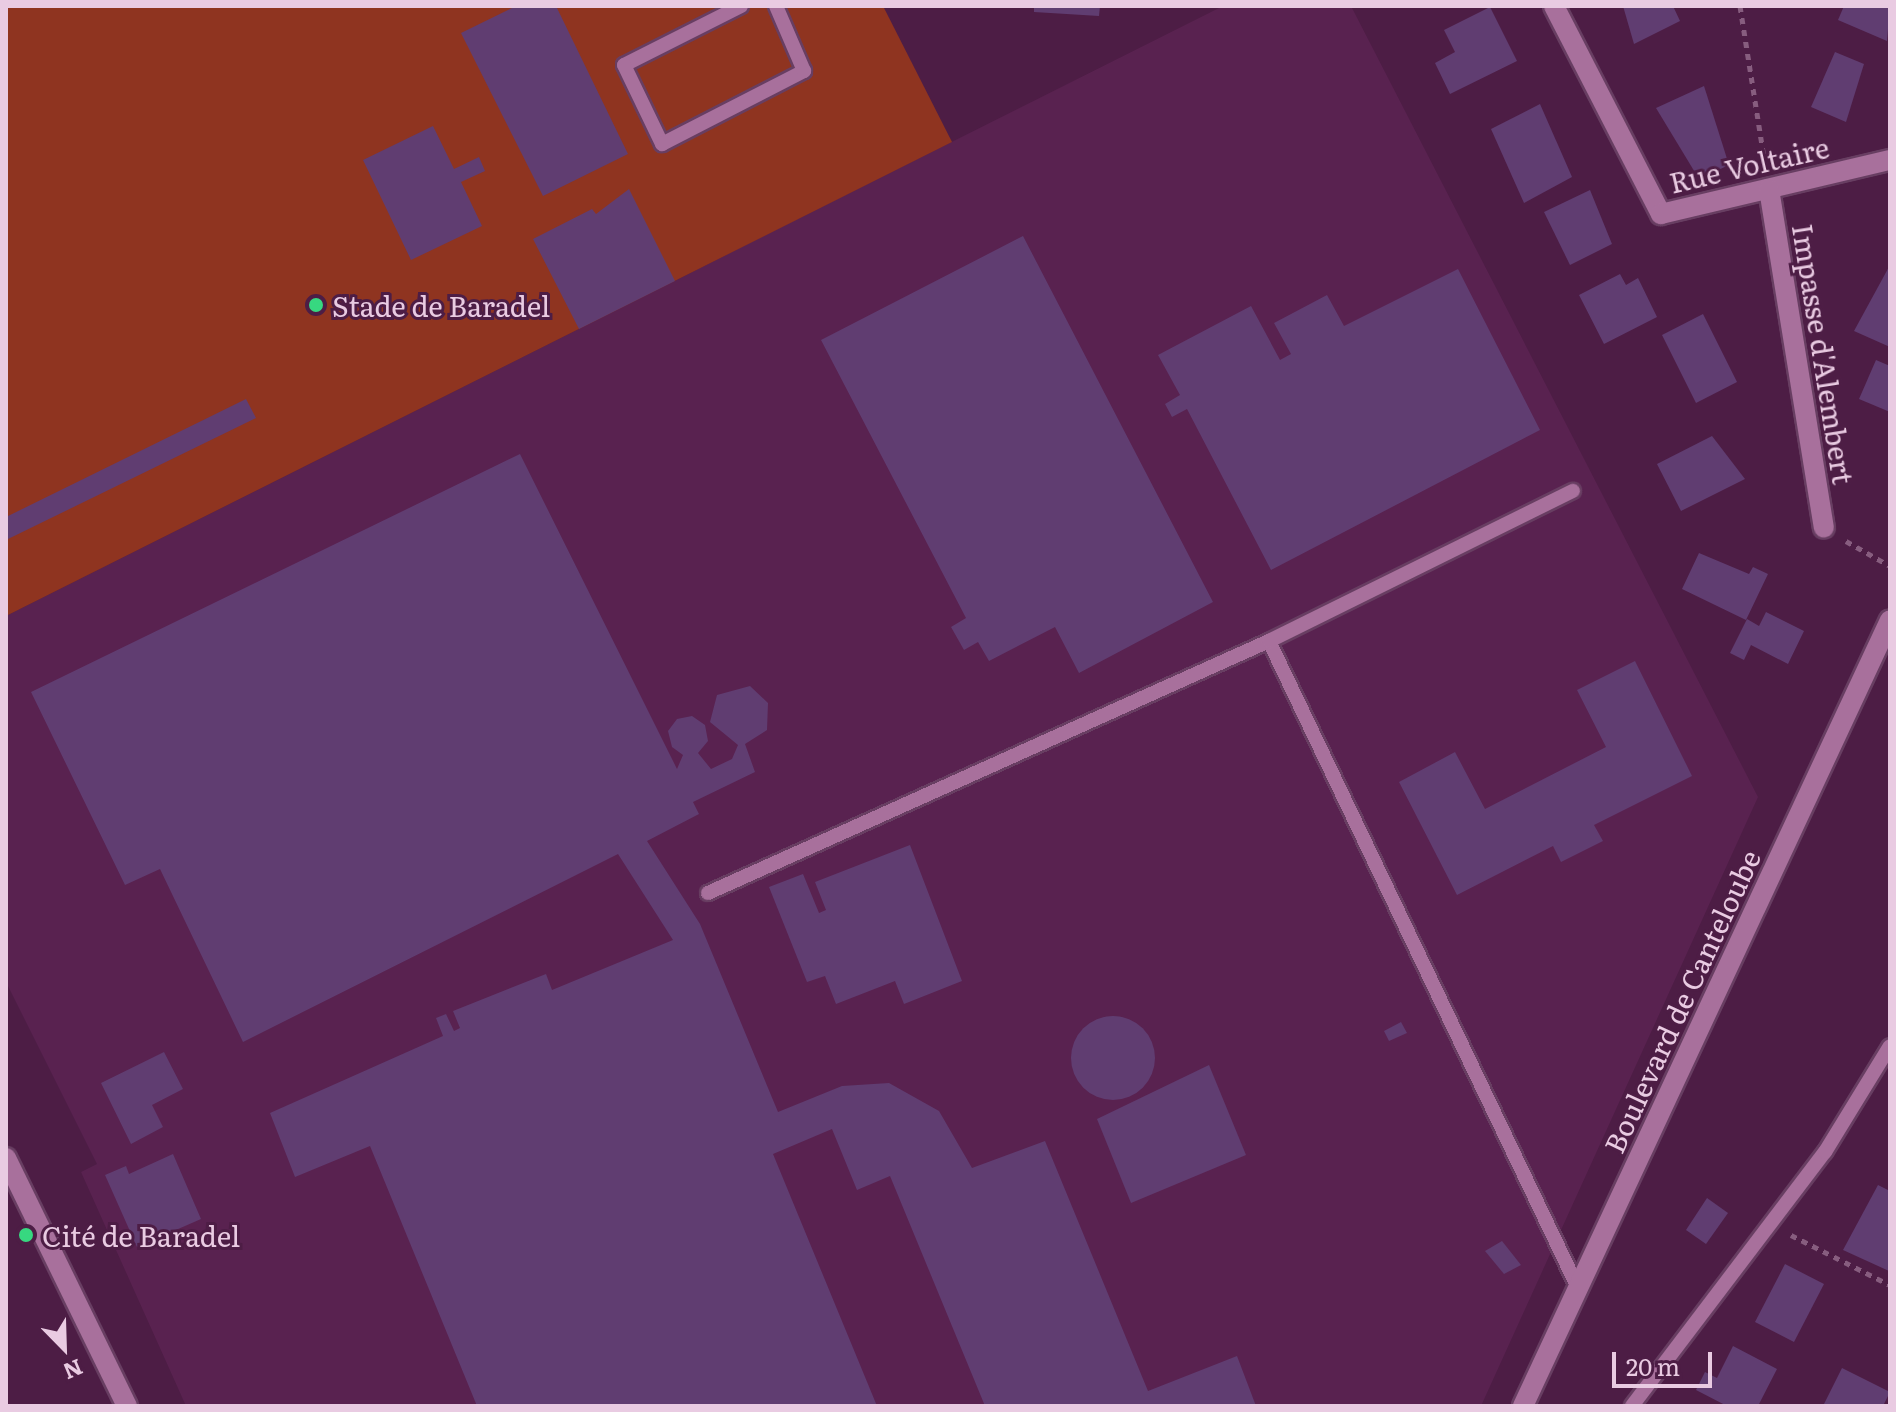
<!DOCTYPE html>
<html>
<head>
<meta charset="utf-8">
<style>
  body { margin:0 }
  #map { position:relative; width:1896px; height:1412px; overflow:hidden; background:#4d1d45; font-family:Literata,serif }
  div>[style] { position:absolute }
  .built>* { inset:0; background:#592250 }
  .green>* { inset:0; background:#8f3420 }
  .building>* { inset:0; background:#603d71 }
  .round { border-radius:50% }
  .path>* { height:5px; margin-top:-2.5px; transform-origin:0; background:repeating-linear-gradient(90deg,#875d7f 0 6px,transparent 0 12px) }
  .roads { filter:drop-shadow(2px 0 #683e62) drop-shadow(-2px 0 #683e62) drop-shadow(0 2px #683e62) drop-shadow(0 -2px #683e62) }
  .service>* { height:14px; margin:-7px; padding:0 7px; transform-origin:7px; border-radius:7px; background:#a8709c }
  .minor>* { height:20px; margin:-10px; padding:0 10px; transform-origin:10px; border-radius:10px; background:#a8709c }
  .dots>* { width:22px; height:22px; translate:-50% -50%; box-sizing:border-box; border:4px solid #4d1d45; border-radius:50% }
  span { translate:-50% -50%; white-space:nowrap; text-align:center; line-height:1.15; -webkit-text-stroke:6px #4d1d45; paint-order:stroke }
  .street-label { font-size:28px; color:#e9cbe2 }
  .poi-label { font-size:28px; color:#e9cbe2 }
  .left { translate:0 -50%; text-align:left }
  .frame { position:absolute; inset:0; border:8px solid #e9cbe2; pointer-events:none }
  .north { position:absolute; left:24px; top:1308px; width:80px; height:80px; -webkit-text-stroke:6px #4d1d45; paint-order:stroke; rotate:157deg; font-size:22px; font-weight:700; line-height:32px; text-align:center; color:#e9cbe2 }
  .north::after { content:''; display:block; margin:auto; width:28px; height:36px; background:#e9cbe2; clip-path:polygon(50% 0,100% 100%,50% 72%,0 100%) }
  .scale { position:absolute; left:1612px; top:1352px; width:100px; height:36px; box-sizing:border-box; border:4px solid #e9cbe2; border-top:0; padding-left:10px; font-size:24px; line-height:28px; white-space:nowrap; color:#e9cbe2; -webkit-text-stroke:6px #4d1d45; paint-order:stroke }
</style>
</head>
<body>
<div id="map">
  <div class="built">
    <i style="clip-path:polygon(1223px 6px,1351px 6px,1758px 797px,1481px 1406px,186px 1406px,81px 1172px,97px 1164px,6px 982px,6px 616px)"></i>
  </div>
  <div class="green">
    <i style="clip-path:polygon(6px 6px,883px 6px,952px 142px,6px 616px)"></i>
  </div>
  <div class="building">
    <i style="clip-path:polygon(516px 6px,556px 6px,628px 154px,543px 196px,461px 33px)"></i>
    <i style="clip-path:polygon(1034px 6px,1100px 6px,1099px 16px,1034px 12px)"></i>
    <i style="clip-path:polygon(1623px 6px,1673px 6px,1680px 21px,1634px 44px)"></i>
    <i style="clip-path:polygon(1844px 6px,1890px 6px,1887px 41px,1838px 20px)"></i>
    <i style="clip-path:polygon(1490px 7px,1517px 61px,1450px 94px,1435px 63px,1455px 52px,1444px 30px)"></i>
    <i style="clip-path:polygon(1835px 52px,1864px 64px,1846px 122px,1811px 107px)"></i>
    <i style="clip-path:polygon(1704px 86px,1729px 165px,1699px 179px,1656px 108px)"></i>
    <i style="clip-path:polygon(1540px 104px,1572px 177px,1524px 203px,1491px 129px)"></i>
    <i style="clip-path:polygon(433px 126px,454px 169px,479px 157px,485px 171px,461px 182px,482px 226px,411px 260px,363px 160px)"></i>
    <i style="clip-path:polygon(629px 189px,675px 281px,579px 329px,533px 239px,592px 209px,596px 214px)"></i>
    <i style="clip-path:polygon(1590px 190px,1612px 244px,1570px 265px,1544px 212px)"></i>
    <i style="clip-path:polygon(1023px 236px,1213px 602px,1079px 673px,1055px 627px,989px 661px,978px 642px,964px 650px,951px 627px,966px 618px,821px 340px)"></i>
    <i style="clip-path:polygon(1890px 265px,1890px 347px,1854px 331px)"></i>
    <i style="clip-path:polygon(1458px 269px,1540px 430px,1271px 570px,1187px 409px,1172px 417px,1165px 404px,1180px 395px,1158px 355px,1251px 306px,1280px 360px,1291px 354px,1274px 323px,1327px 295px,1344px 326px)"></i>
    <i style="clip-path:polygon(1620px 274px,1626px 285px,1638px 278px,1657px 317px,1604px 344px,1579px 295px)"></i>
    <i style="clip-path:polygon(1703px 314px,1737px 382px,1696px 403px,1662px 335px)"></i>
    <i style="clip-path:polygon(1876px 360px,1890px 366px,1890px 412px,1859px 399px)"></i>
    <i style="clip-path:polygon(246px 399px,256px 418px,6px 540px,6px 517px)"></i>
    <i style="clip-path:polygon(1712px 436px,1745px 479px,1681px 511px,1657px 464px)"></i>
    <i style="clip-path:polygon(520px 454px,677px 769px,683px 755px,672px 747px,668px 731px,677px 719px,692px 716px,705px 725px,708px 741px,698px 753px,711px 769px,732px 759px,738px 745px,710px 722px,717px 695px,750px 686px,768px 703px,767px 730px,745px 744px,755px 772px,693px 802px,699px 814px,647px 841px,700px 924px,778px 1112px,842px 1086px,889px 1083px,939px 1111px,972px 1168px,1045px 1141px,1148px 1391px,1237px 1356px,1256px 1406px,985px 1406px,890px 1176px,857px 1190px,832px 1129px,773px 1154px,877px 1406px,477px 1406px,370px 1146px,295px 1177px,270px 1113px,443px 1036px,436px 1018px,446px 1014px,454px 1031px,460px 1028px,453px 1011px,546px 974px,552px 990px,673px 940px,618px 854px,243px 1042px,160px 869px,125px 885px,31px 692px)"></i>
    <i style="clip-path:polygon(1699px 553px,1749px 574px,1753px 567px,1768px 574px,1746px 620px,1682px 589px)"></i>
    <i style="clip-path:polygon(1766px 612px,1804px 631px,1788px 664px,1751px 645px,1744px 660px,1730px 653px,1747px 619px,1759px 626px)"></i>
    <i style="clip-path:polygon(1635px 661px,1692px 776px,1594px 825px,1603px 841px,1561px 862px,1553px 846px,1457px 895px,1399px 782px,1455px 752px,1485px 809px,1606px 747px,1577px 690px)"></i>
    <i style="clip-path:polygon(910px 845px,962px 981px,904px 1004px,895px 981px,836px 1004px,825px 976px,807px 982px,769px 887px,803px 874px,819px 913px,826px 910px,815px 882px)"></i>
    <i class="round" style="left:1071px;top:1016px;width:84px;height:84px"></i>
    <i style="clip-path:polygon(1401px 1022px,1407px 1033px,1389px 1041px,1384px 1031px)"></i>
    <i style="clip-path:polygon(164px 1052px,183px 1089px,152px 1105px,163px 1127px,131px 1144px,101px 1083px)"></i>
    <i style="clip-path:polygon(1209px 1065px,1246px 1155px,1131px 1203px,1097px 1119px)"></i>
    <i style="clip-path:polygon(173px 1154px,201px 1219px,137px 1247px,105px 1175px,126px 1166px,129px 1174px)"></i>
    <i style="clip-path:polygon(1878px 1185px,1890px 1191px,1889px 1271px,1843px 1250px)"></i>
    <i style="clip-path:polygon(1707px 1198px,1728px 1213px,1706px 1244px,1686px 1230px)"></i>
    <i style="clip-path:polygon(1502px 1241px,1521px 1265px,1504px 1274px,1485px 1251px)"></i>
    <i style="clip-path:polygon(1785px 1264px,1824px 1284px,1794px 1342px,1755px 1322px)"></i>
    <i style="clip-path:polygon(1733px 1346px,1777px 1369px,1758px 1406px,1727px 1406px,1696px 1390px,1705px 1372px,1717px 1378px)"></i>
    <i style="clip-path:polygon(1842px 1368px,1890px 1392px,1883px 1406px,1823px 1406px)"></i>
  </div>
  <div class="path">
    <i style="left:1740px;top:6px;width:160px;rotate:81deg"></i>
    <i style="left:1846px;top:541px;width:51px;rotate:29.6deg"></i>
    <i style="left:1791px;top:1235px;width:111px;rotate:26.8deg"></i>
  </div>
  <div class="roads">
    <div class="service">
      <i style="left:741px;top:6px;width:131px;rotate:153.2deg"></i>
      <i style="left:624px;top:65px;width:88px;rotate:64.3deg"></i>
      <i style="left:662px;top:144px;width:160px;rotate:-27.2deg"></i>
      <i style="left:804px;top:71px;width:71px;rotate:-113.3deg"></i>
      <i style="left:1269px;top:641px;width:717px;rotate:64.47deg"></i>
      <i style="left:708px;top:893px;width:615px;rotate:-24.19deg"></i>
      <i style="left:1269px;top:641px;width:339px;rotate:-26.3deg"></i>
      <i style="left:1632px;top:1406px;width:319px;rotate:-52.8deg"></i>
      <i style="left:1825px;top:1152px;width:124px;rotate:-58.5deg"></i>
    </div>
    <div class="minor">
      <i style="left:1554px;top:6px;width:234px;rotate:62.8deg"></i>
      <i style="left:1661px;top:214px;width:235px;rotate:-13.3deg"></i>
      <i style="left:1769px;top:189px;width:343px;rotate:80.8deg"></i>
      <i style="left:6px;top:1158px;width:276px;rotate:64deg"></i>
      <i style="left:1523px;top:1406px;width:867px;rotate:-64.97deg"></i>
    </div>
  </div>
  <div class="dots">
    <i style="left:316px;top:305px;background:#37d880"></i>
    <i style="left:26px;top:1235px;background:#37d880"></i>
  </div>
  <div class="street-label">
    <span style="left:1749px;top:164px;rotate:-13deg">Rue Voltaire</span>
    <span style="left:1824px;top:354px;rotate:81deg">Impasse d'Alembert</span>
    <span style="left:1681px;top:1001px;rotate:-65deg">Boulevard de Canteloube</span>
  </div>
  <div class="poi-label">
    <span class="left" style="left:332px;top:305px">Stade de Baradel</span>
    <span class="left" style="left:42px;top:1235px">Cité de Baradel</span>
  </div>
  <div class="frame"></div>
  <div class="north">N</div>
  <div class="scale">20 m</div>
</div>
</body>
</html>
